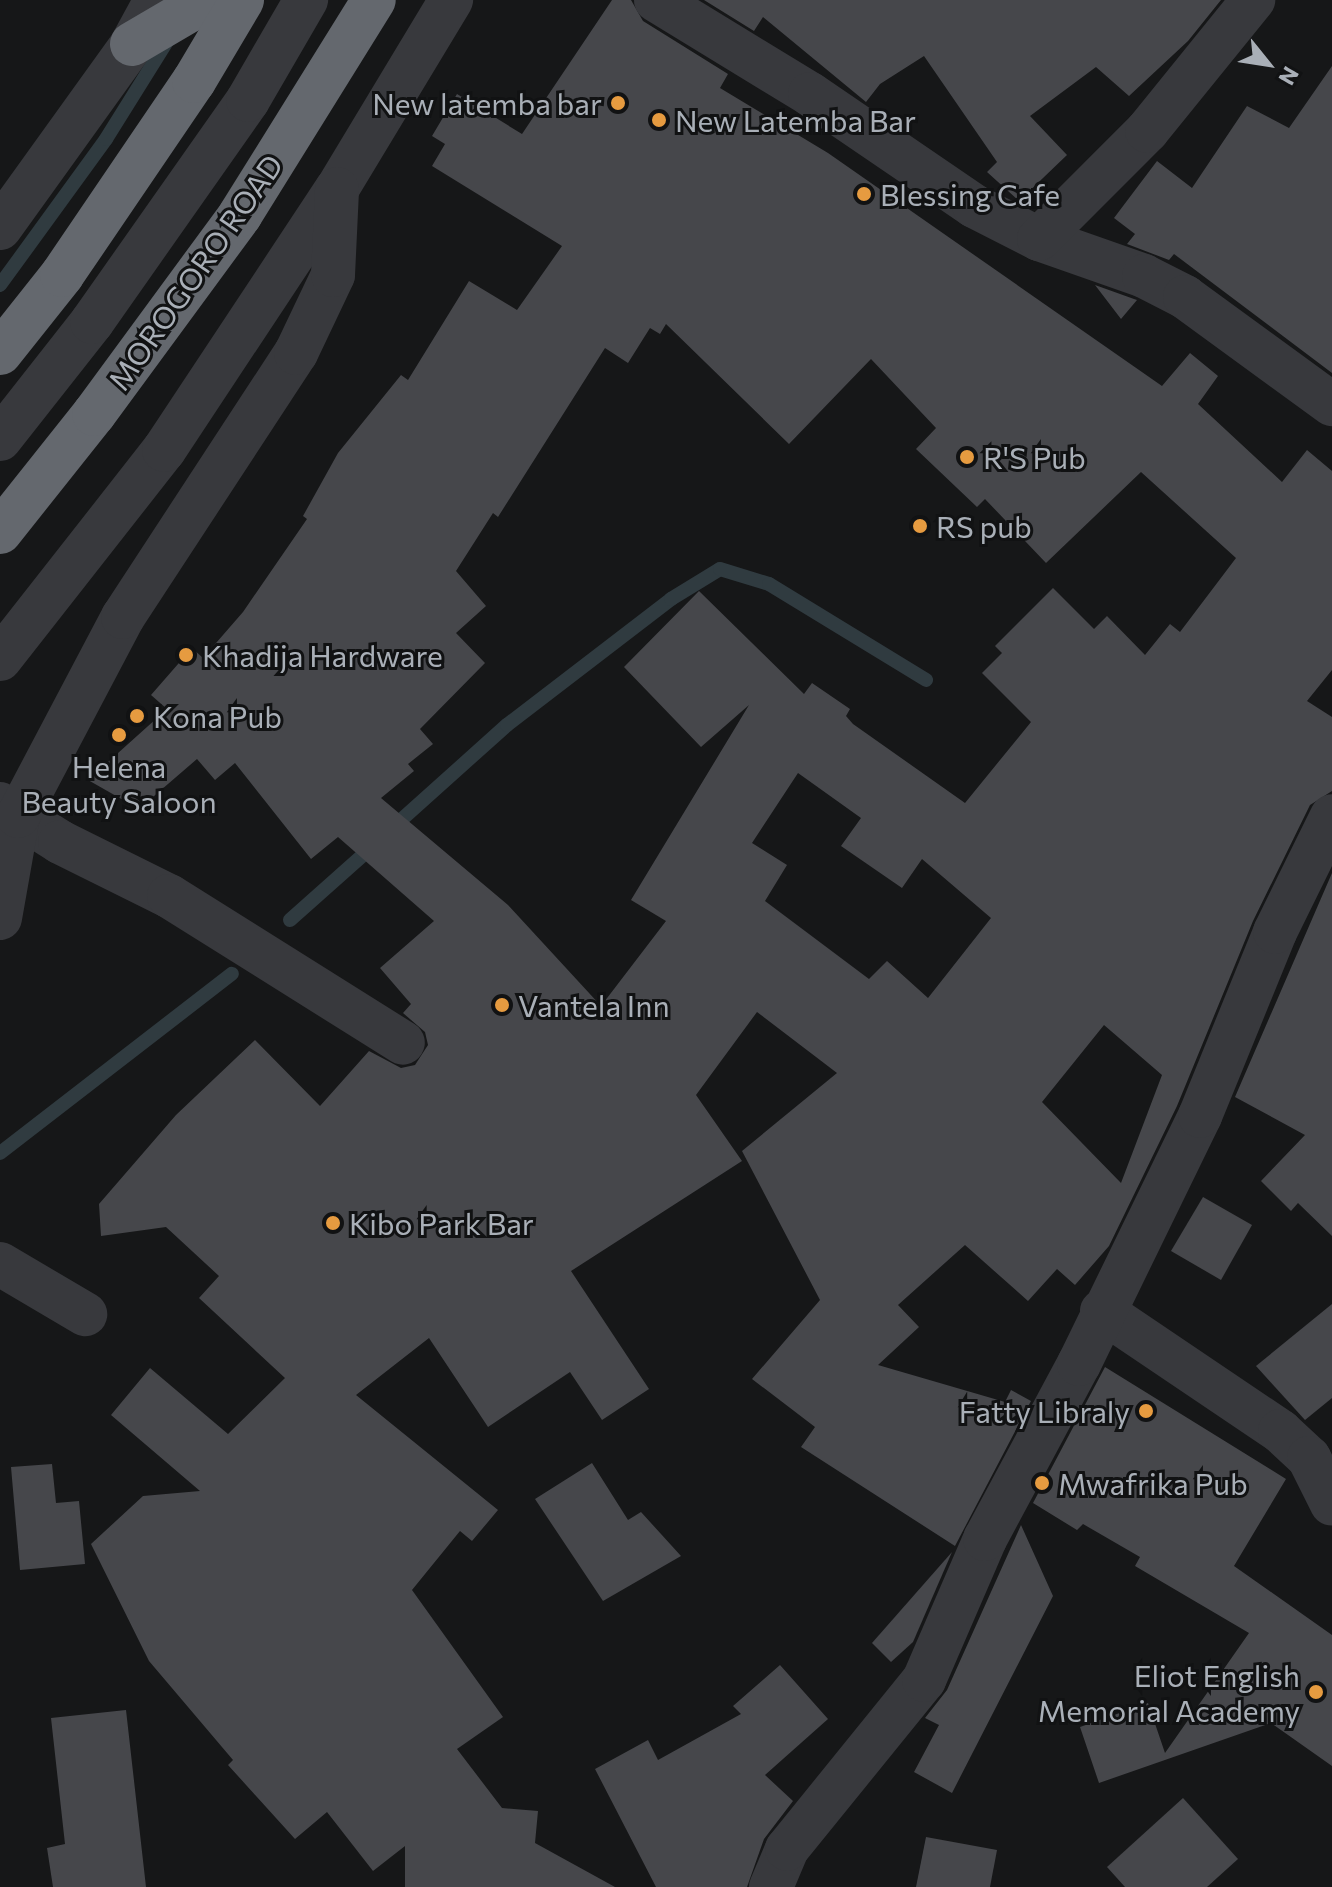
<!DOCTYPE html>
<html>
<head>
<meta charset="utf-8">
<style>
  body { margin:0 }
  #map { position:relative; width:1332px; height:1887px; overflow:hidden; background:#161718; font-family:Commissioner,sans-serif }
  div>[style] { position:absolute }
  .stream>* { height:14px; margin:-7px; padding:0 7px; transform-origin:7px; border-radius:7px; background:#303b40 }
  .building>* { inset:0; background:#46474b }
  .minor>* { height:44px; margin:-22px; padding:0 22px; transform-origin:22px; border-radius:22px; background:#38393d }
  .highway>* { height:44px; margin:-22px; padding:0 22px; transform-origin:22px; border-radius:22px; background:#64686e }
  .dots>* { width:22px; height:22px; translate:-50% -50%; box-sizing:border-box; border:4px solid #111213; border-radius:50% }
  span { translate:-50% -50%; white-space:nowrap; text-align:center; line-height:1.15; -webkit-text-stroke:6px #111213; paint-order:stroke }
  .poi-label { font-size:30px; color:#a9afb7 }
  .right { translate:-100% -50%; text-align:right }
  .left { translate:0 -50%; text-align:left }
  .street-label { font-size:30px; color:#a9afb7 }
  .north { position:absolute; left:1228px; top:24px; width:80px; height:80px; -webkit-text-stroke:6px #111213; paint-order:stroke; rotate:120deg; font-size:22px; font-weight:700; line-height:32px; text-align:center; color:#a9afb7 }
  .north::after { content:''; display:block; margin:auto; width:28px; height:36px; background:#a9afb7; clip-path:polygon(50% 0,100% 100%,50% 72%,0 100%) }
</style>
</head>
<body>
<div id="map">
  <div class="stream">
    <i style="left:0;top:285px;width:180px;rotate:-54deg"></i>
    <i style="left:106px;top:139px;width:119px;rotate:-58deg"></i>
    <i style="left:391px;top:829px;width:156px;rotate:-41.9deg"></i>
    <i style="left:507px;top:725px;width:207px;rotate:-37.5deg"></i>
    <i style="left:671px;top:599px;width:57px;rotate:-31.5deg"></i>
    <i style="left:720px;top:569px;width:51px;rotate:17deg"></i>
    <i style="left:769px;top:584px;width:184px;rotate:31.4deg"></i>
    <i style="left:290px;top:920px;width:111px;rotate:-41.7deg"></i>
    <i style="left:0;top:1153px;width:293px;rotate:-37.7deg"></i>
  </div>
  <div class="building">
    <i style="clip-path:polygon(evenodd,612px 0,631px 0,643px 21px,728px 74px,720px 88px,828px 153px,1162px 386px,1190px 353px,1218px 376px,1198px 404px,1282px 482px,1307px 450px,1332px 471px,1332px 670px,1307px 701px,1332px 717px,1332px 791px,1310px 805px,1253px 921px,1177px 1106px,1109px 1246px,1075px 1285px,1057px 1269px,1028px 1301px,965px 1245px,898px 1305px,919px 1327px,878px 1365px,1005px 1402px,1011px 1390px,1031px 1401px,955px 1546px,801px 1447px,815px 1427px,752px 1379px,820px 1300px,742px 1151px,837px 1073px,757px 1012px,696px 1095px,742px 1161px,571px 1271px,649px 1389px,602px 1420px,570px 1372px,488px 1427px,429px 1338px,356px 1395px,498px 1510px,472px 1541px,460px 1531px,412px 1590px,503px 1717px,457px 1749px,502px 1808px,538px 1811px,535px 1843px,615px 1887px,405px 1887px,405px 1846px,373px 1871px,327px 1812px,295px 1839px,228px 1765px,233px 1760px,149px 1661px,91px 1544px,143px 1496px,200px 1491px,111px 1415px,150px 1368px,228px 1434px,285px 1378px,199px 1298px,219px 1276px,166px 1227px,101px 1236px,99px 1204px,176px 1115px,255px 1040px,320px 1106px,369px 1051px,401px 1068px,415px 1065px,428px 1045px,425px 1032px,403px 1013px,411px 1004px,380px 968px,434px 921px,338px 837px,311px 859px,235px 763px,215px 780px,197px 759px,139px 809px,88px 780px,167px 709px,151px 695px,192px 648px,203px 658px,243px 612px,307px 519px,303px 516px,338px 453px,401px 375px,408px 380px,469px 281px,517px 310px,562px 246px,432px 166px,445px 144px,432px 136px,457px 94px,522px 134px,612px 0,666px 324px,789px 444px,871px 359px,936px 428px,916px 449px,977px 507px,985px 499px,1046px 563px,1141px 472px,1236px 558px,1180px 632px,1170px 624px,1145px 655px,1107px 616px,1094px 629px,1053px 588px,995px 646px,1002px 653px,982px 673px,1031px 722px,965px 803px,853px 724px,846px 716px,850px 709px,812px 683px,804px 694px,699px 591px,624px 667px,701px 747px,749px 705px,631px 900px,666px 921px,601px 1006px,508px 905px,381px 798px,414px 771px,408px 764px,433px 744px,420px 729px,485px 663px,456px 633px,486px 606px,456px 571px,493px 513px,498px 517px,605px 348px,628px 363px,650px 328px,660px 334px,666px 324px,612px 0,798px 773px,861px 818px,841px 846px,902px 888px,922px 859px,991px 918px,928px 998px,887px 961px,869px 979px,765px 901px,787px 865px,752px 843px,798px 773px,612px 0,1104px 1025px,1162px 1075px,1121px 1183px,1042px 1102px,1104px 1025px)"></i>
    <i style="clip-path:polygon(704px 0,1221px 0,1188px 41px,1129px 96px,1096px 67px,1030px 116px,1067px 155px,1019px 201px,987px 172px,997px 162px,924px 56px,880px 84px,866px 102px,763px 17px,754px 31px)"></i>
    <i style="clip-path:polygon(1332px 66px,1332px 373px,1174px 254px,1169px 260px,1127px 244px,1135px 234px,1114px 218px,1157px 161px,1192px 188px,1247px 106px,1289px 128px)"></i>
    <i style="clip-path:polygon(1095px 285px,1134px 299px,1137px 300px,1121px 319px)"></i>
    <i style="clip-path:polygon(1332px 873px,1332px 1236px,1298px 1203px,1291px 1211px,1261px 1181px,1305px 1135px,1235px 1097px)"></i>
    <i style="clip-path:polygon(1203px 1197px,1252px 1225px,1221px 1280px,1171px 1251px)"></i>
    <i style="clip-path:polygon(1332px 1304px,1332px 1398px,1305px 1420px,1256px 1366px)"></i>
    <i style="clip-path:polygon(1105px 1367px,1286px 1479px,1234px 1566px,1332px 1635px,1332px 1766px,1271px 1723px,1099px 1783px,1080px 1727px,1148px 1703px,1165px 1753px,1249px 1633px,1135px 1566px,1140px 1557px,1083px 1524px,1077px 1530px,1033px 1503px)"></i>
    <i style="clip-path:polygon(592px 1463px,628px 1520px,641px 1512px,681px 1556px,603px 1601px,535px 1499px)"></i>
    <i style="clip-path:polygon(52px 1464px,56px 1503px,79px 1501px,85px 1564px,20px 1570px,11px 1467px)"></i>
    <i style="clip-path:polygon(1021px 1525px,1053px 1596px,952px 1793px,914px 1772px,939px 1725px,925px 1718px,947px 1690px)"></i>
    <i style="clip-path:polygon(952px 1552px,913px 1642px,891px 1662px,872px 1643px)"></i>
    <i style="clip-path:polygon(780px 1665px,828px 1719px,765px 1775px,793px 1801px,764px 1839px,747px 1887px,656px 1887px,595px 1769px,648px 1740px,658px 1760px,741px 1714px,733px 1706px)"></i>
    <i style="clip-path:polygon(126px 1710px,146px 1887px,53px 1887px,47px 1848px,65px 1844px,51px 1718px)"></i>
    <i style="clip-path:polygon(1183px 1798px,1238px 1859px,1207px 1887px,1125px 1887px,1107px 1867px)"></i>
    <i style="clip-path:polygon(926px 1837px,997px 1850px,990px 1887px,916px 1887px)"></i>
  </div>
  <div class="minor">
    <i style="left:656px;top:0;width:180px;rotate:31.4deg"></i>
    <i style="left:810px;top:94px;width:199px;rotate:34.3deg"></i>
    <i style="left:974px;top:206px;width:73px;rotate:26.9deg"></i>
    <i style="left:1039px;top:239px;width:111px;rotate:19.4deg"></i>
    <i style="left:1144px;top:276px;width:46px;rotate:27.1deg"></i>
    <i style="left:1185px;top:297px;width:182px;rotate:36.1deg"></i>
    <i style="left:0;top:228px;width:226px;rotate:-54.3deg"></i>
    <i style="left:132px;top:44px;width:50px;rotate:-61.4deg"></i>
    <i style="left:1039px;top:239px;width:153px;rotate:-45deg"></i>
    <i style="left:1147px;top:131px;width:169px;rotate:-51deg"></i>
    <i style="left:0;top:439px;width:149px;rotate:-51.8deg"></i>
    <i style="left:92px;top:322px;width:271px;rotate:-54.9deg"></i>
    <i style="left:248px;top:100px;width:116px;rotate:-59.9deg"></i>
    <i style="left:0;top:659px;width:266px;rotate:-51.9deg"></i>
    <i style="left:164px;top:450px;width:313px;rotate:-56.5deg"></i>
    <i style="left:337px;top:189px;width:221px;rotate:-58.9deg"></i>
    <i style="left:0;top:804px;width:71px;rotate:32.3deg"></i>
    <i style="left:60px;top:842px;width:122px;rotate:26.4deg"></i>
    <i style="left:169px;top:896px;width:276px;rotate:32.1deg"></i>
    <i style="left:0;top:918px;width:104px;rotate:-80deg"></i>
    <i style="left:18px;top:816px;width:225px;rotate:-62.2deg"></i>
    <i style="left:123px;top:617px;width:316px;rotate:-56.8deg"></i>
    <i style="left:296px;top:353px;width:86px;rotate:-64.6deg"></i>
    <i style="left:333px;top:275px;width:86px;rotate:-87.3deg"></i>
    <i style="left:0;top:1264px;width:99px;rotate:30.5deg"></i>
    <i style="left:1102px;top:1311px;width:215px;rotate:34deg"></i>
    <i style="left:1280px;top:1431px;width:40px;rotate:43deg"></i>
    <i style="left:1309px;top:1458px;width:51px;rotate:63.4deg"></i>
    <i style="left:771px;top:1887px;width:41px;rotate:-67.2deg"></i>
    <i style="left:787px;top:1849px;width:218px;rotate:-51deg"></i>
    <i style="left:924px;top:1680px;width:154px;rotate:-66.6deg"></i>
    <i style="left:985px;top:1539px;width:199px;rotate:-61.8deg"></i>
    <i style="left:1079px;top:1364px;width:276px;rotate:-64deg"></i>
    <i style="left:1200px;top:1116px;width:199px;rotate:-67.8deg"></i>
    <i style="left:1275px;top:932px;width:129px;rotate:-63.8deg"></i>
  </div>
  <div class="highway">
    <i style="left:132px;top:44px;width:87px;rotate:-30.4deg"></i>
    <i style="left:0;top:353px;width:100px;rotate:-51.5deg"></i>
    <i style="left:62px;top:275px;width:235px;rotate:-55.8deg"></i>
    <i style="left:194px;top:81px;width:94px;rotate:-59.3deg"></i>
    <i style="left:0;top:532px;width:151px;rotate:-51.5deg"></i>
    <i style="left:94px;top:414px;width:247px;rotate:-53.7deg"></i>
    <i style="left:240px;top:215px;width:253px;rotate:-58.1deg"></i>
  </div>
  <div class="dots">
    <i style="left:618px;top:103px;background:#e69b40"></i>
    <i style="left:659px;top:120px;background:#e69b40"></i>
    <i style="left:864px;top:194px;background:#e69b40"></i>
    <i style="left:967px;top:457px;background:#e69b40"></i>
    <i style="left:920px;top:526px;background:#e69b40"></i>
    <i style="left:186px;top:655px;background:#e69b40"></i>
    <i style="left:137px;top:716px;background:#e69b40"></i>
    <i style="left:119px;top:735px;background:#e69b40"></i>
    <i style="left:502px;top:1005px;background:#e69b40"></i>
    <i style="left:333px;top:1223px;background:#e69b40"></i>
    <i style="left:1146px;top:1411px;background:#e69b40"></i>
    <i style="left:1042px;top:1483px;background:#e69b40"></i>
    <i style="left:1316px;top:1692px;background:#e69b40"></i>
  </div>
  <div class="poi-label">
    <span class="right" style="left:602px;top:103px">New latemba bar</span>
    <span class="left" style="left:675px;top:120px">New Latemba Bar</span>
    <span class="left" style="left:880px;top:194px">Blessing Cafe</span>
    <span class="left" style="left:983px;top:457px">R'S Pub</span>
    <span class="left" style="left:936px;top:526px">RS pub</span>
    <span class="left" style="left:202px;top:655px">Khadija Hardware</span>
    <span class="left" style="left:153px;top:716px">Kona Pub</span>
    <span style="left:119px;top:783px">Helena<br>Beauty Saloon</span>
    <span class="left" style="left:518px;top:1005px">Vantela Inn</span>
    <span class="left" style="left:349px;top:1223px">Kibo Park Bar</span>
    <span class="right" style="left:1130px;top:1411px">Fatty Libraly</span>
    <span class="left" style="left:1058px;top:1483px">Mwafrika Pub</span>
    <span class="right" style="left:1300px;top:1692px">Eliot English<br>Memorial Academy</span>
  </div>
  <div class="street-label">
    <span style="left:195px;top:272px;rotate:-55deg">MOROGORO ROAD</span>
  </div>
  <div class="north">N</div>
</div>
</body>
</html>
